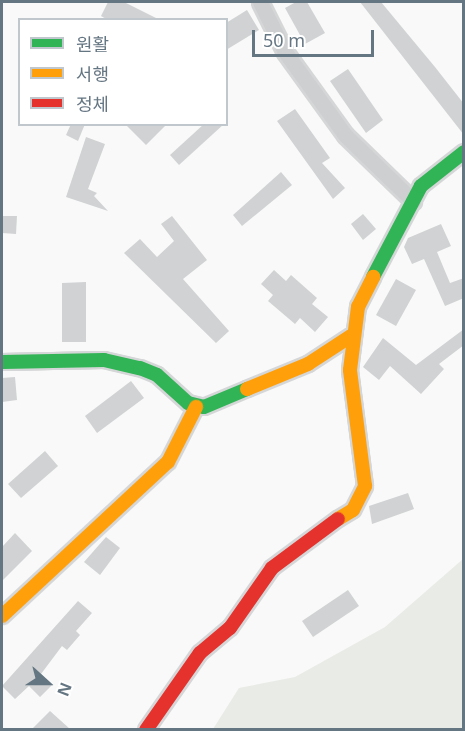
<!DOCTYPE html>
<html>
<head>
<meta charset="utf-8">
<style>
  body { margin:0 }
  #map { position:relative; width:465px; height:731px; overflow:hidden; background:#f9f9f9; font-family:"Noto Sans","Noto Sans KR",sans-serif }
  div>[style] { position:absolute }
  .green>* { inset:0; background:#e8ebe6 }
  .building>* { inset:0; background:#d0d2d3 }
  .roads { filter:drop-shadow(2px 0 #d5d6d7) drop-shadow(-2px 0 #d5d6d7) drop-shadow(0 2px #d5d6d7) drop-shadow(0 -2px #d5d6d7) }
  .street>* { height:15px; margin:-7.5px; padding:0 7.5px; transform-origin:7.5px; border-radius:7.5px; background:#cecfd0 }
  .fast>* { height:14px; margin:-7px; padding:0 7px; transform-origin:7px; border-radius:7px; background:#30b455 }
  .slow>* { height:14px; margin:-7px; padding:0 7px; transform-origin:7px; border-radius:7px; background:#ff9f0a }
  .jam>* { height:14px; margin:-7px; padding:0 7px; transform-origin:7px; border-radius:7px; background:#e5322d }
  span { translate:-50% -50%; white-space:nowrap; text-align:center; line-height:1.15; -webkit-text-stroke:6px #fff; paint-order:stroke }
  .frame { position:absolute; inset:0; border:3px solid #657683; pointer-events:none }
  .legend { position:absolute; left:18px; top:18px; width:210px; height:108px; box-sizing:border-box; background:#fff; border:2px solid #c1c8cd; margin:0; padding:8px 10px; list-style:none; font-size:18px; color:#657683 }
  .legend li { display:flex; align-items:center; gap:12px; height:30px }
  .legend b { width:30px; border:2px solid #c1c8cd }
  .north { position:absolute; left:18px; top:653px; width:60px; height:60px; -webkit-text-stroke:4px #fff; paint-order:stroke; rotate:111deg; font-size:16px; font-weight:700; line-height:24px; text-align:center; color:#657683 }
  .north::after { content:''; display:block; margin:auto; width:21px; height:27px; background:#657683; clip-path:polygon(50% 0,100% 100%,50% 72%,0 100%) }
  .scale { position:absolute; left:252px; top:30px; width:122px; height:27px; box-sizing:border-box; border:3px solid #657683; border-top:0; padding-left:8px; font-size:18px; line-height:21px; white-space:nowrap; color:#657683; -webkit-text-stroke:4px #fff; paint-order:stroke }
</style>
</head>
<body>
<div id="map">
  <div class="green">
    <i style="clip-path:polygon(463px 559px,463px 729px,213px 729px,239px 688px,295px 677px,385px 627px)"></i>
  </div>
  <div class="building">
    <i style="clip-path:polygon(108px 2px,124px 2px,160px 20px,108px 20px,101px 16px)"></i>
    <i style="clip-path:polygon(296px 2px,307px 2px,325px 33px,305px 44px,285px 8px)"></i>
    <i style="clip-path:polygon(360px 2px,381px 2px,435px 67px,464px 104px,464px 135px)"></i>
    <i style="clip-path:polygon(247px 10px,259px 30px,226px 50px,226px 23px)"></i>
    <i style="clip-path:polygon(348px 69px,383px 120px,366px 133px,330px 81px)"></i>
    <i style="clip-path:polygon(295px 109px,330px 158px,322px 163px,345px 188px,333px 199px,277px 121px)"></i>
    <i style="clip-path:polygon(71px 124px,85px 124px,78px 141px,66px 135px)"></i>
    <i style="clip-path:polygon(125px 124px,167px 124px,146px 145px)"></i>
    <i style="clip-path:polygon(204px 124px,224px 124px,179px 165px,170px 155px)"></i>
    <i style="clip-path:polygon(86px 137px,105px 144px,88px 189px,97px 193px,94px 196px,108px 211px,66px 197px)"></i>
    <i style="clip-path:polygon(281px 172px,292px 185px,242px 226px,233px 215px)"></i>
    <i style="clip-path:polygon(363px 214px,376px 229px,363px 240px,351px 224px)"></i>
    <i style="clip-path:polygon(2px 216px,17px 216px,16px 234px,2px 233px)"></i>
    <i style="clip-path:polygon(172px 216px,207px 260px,183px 279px,229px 331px,216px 343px,124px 253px,140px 239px,157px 257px,174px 241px,161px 224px)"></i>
    <i style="clip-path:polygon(441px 224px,451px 246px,437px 252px,450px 283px,464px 278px,464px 298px,445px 306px,424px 259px,412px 264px,404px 247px,408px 238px)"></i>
    <i style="clip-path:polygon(274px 270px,286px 281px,291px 275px,317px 298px,312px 304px,328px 317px,315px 332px,300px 318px,295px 324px,268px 301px,273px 295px,261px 284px)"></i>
    <i style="clip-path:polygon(396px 279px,416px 290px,396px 326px,376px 315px)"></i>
    <i style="clip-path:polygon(86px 282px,86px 342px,62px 342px,62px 283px)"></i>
    <i style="clip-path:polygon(464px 329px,464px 345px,439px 364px,444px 369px,421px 394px,390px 366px,379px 380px,363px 367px,383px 338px,416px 365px)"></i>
    <i style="clip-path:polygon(15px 377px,17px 400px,2px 402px,2px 378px)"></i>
    <i style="clip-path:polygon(131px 381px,144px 398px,97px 433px,85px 416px)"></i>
    <i style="clip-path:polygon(45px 451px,58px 466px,21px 498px,8px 484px)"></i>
    <i style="clip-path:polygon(408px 493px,414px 509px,372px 524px,369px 506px)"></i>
    <i style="clip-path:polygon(15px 533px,32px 551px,2px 581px,2px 547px)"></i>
    <i style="clip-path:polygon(106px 537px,120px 548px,100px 575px,84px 562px)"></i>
    <i style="clip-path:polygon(348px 590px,359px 606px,313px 637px,302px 621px)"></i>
    <i style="clip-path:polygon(78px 601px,92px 613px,76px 631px,80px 635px,67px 650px,62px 646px,41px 674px,52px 685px,40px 697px,29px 686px,15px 699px,2px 686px)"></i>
    <i style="clip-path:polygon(50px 711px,70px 729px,32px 729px)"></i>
  </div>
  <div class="roads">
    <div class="street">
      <i style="left:260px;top:2px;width:56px;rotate:63.4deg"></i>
      <i style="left:285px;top:52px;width:102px;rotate:54.1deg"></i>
      <i style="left:345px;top:135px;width:95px;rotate:44.1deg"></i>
    </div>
    <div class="fast">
      <i style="left:373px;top:277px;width:103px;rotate:-62.2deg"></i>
      <i style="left:421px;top:186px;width:55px;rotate:-38.3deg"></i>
      <i style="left:2px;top:362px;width:102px;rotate:-1.1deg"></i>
      <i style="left:104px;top:360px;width:37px;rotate:13deg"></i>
      <i style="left:140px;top:368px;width:18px;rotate:22deg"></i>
      <i style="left:157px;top:375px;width:42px;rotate:42.1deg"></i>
      <i style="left:188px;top:403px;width:16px;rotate:14deg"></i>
      <i style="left:204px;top:407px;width:47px;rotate:-22.7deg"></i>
    </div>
    <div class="slow">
      <i style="left:247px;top:389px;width:66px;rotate:-22.3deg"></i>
      <i style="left:308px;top:364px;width:51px;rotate:-33.1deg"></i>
      <i style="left:338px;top:519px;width:17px;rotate:-31deg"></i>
      <i style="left:353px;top:510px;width:27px;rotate:-63deg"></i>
      <i style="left:365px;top:486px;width:117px;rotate:-97.4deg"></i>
      <i style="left:350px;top:370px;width:64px;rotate:-82.8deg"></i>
      <i style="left:358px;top:307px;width:34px;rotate:-63deg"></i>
      <i style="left:2px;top:616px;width:226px;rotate:-42.9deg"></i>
      <i style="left:168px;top:462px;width:62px;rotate:-63deg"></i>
    </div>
    <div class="jam">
      <i style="left:146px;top:730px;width:94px;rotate:-55deg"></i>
      <i style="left:200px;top:653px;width:39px;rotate:-40deg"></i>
      <i style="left:230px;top:628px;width:73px;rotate:-55deg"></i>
      <i style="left:272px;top:568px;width:82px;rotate:-36.6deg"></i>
    </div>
  </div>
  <div class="frame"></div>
  <ul class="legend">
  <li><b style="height:8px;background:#30b455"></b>원활</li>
  <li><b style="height:8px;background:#ff9f0a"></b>서행</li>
  <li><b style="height:8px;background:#e5322d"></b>정체</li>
  </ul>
  <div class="north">N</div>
  <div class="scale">50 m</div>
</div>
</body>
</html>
